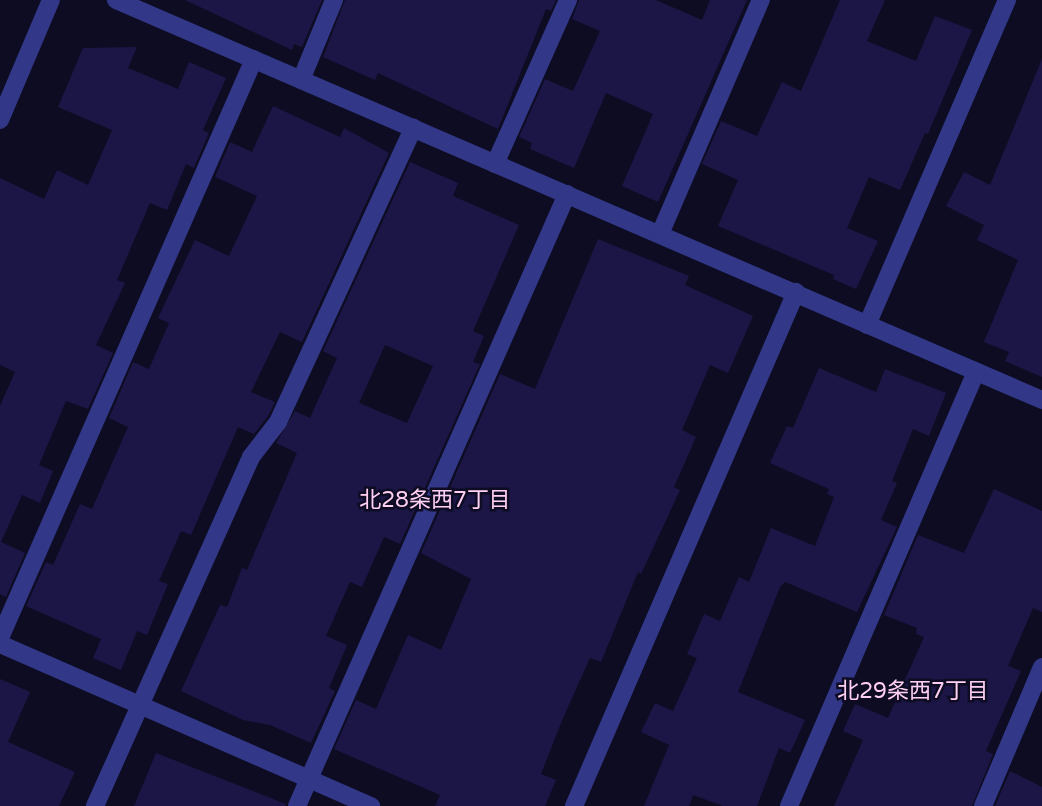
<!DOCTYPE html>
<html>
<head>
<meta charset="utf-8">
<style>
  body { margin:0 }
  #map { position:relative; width:1042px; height:806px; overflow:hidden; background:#0d0c23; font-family:"Varela Round","Noto Sans JP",sans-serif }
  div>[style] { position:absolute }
  .building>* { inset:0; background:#1b1646 }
  .minor>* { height:18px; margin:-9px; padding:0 9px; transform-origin:9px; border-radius:9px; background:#323787 }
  span { translate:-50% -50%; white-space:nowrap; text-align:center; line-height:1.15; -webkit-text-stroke:5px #0d0c23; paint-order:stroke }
  .neighbourhood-label { font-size:22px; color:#ffd0f3 }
</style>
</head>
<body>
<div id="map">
  <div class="building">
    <i style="clip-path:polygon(185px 0,322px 0,302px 47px,294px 44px,292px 50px)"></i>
    <i style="clip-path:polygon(345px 0,556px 0,551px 11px,546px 9px,498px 129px,378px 73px,375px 80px,323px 57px)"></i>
    <i style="clip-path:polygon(579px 0,656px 0,702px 20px,710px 0,747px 0,658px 202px,622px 186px,653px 114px,606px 93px,574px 168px,530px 149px,532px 143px,519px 137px,545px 79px,573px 91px,600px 31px,572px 19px)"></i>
    <i style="clip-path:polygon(840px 0,885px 0,867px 41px,916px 61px,935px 16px,972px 30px,928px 134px,925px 133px,900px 190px,869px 177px,847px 228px,878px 241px,856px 289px,833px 279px,834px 275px,718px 226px,738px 180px,702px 164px,721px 121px,757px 136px,782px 82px,801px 91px)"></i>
    <i style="clip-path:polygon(137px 47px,128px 68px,178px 89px,189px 62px,226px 78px,203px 130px,209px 133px,194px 168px,186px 164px,167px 210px,150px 203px,117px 280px,125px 283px,96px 345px,113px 353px,88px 409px,66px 401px,39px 465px,53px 471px,40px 503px,22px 495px,1px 542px,25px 553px,6px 597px,0 594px,0 406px,15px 372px,0 365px,0 178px,44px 199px,57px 170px,88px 185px,112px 130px,58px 107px,83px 48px)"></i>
    <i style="clip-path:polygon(1042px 59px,1042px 377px,1005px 361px,1009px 352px,984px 342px,1018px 260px,977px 240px,984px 225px,946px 206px,964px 172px,990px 185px)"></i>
    <i style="clip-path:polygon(273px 106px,340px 137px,344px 128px,389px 153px,302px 342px,280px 332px,251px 392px,275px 402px,268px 416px,254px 434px,238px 427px,191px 535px,181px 531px,159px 581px,168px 584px,147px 635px,137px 631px,121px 670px,93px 658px,101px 639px,26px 606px,46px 562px,53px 565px,80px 504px,92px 509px,128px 427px,109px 418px,133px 362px,149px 369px,169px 323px,158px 318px,195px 240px,229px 256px,257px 196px,215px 177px,230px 142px,252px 152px)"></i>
    <i style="clip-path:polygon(evenodd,410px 162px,458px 183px,453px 196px,519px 225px,473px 331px,484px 336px,473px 362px,480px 364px,400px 544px,384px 537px,362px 587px,350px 582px,326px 636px,347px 645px,329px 688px,335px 691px,311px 743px,270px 725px,243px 720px,181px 691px,220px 605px,227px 607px,242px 568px,247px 570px,297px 453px,276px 443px,295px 411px,310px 418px,337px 358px,323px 351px,410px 162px,385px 345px,433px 366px,407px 423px,359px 403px,385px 345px)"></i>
    <i style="clip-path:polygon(598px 239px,689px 276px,685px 285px,753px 316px,728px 373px,710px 365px,682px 430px,696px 437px,674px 487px,680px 490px,641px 574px,638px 572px,601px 662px,590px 658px,563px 718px,541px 774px,556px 780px,545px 806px,435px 806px,440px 795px,334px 749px,356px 700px,376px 709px,408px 635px,441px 650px,471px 579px,421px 553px,500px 374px,535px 389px)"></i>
    <i style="clip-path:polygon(819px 368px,876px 392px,885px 369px,946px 393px,929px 436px,913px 429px,892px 481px,897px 483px,881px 520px,897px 527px,857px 612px,785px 582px,780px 587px,738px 692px,805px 720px,790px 753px,779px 748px,757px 806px,723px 806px,693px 795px,689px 806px,644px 806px,669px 745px,641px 732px,655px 703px,673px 711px,697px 658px,687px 654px,704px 614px,720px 621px,739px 577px,749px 582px,771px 528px,815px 546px,834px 497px,827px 494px,829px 489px,770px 463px,787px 426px,793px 428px)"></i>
    <i style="clip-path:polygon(994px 489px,1042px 511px,1042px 612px,1033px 608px,1008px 666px,1021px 671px,986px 751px,993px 754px,972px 806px,834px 806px,863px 740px,843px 731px,855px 704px,888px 718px,924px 637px,916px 634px,917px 628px,884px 615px,918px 535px,964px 553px)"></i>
    <i style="clip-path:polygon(0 679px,30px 692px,8px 742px,75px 772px,59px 806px,0 806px)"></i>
    <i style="clip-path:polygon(156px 753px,286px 804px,285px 806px,134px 806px)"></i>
    <i style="clip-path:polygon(1010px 771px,1042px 787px,1042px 806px,995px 806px)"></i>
  </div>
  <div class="minor">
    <i style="left:116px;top:0;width:1009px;rotate:23.36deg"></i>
    <i style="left:301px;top:80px;width:87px;rotate:-67.6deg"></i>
    <i style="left:0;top:120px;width:130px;rotate:-67deg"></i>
    <i style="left:495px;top:164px;width:180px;rotate:-66deg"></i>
    <i style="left:660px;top:234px;width:255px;rotate:-66.7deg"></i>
    <i style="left:867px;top:325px;width:354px;rotate:-66.7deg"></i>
    <i style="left:0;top:638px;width:632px;rotate:-66.31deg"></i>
    <i style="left:0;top:644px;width:405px;rotate:23.6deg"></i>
    <i style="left:95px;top:806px;width:382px;rotate:-65.9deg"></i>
    <i style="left:251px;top:457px;width:44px;rotate:-52.4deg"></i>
    <i style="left:278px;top:422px;width:324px;rotate:-65.3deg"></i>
    <i style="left:297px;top:806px;width:669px;rotate:-66.19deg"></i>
    <i style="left:574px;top:806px;width:560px;rotate:-66.64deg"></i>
    <i style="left:789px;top:806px;width:473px;rotate:-66.7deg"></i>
    <i style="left:983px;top:806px;width:151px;rotate:-67deg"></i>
  </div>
  <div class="neighbourhood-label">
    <span style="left:435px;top:501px">北28条西7丁目</span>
    <span style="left:913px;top:692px">北29条西7丁目</span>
  </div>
</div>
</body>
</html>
